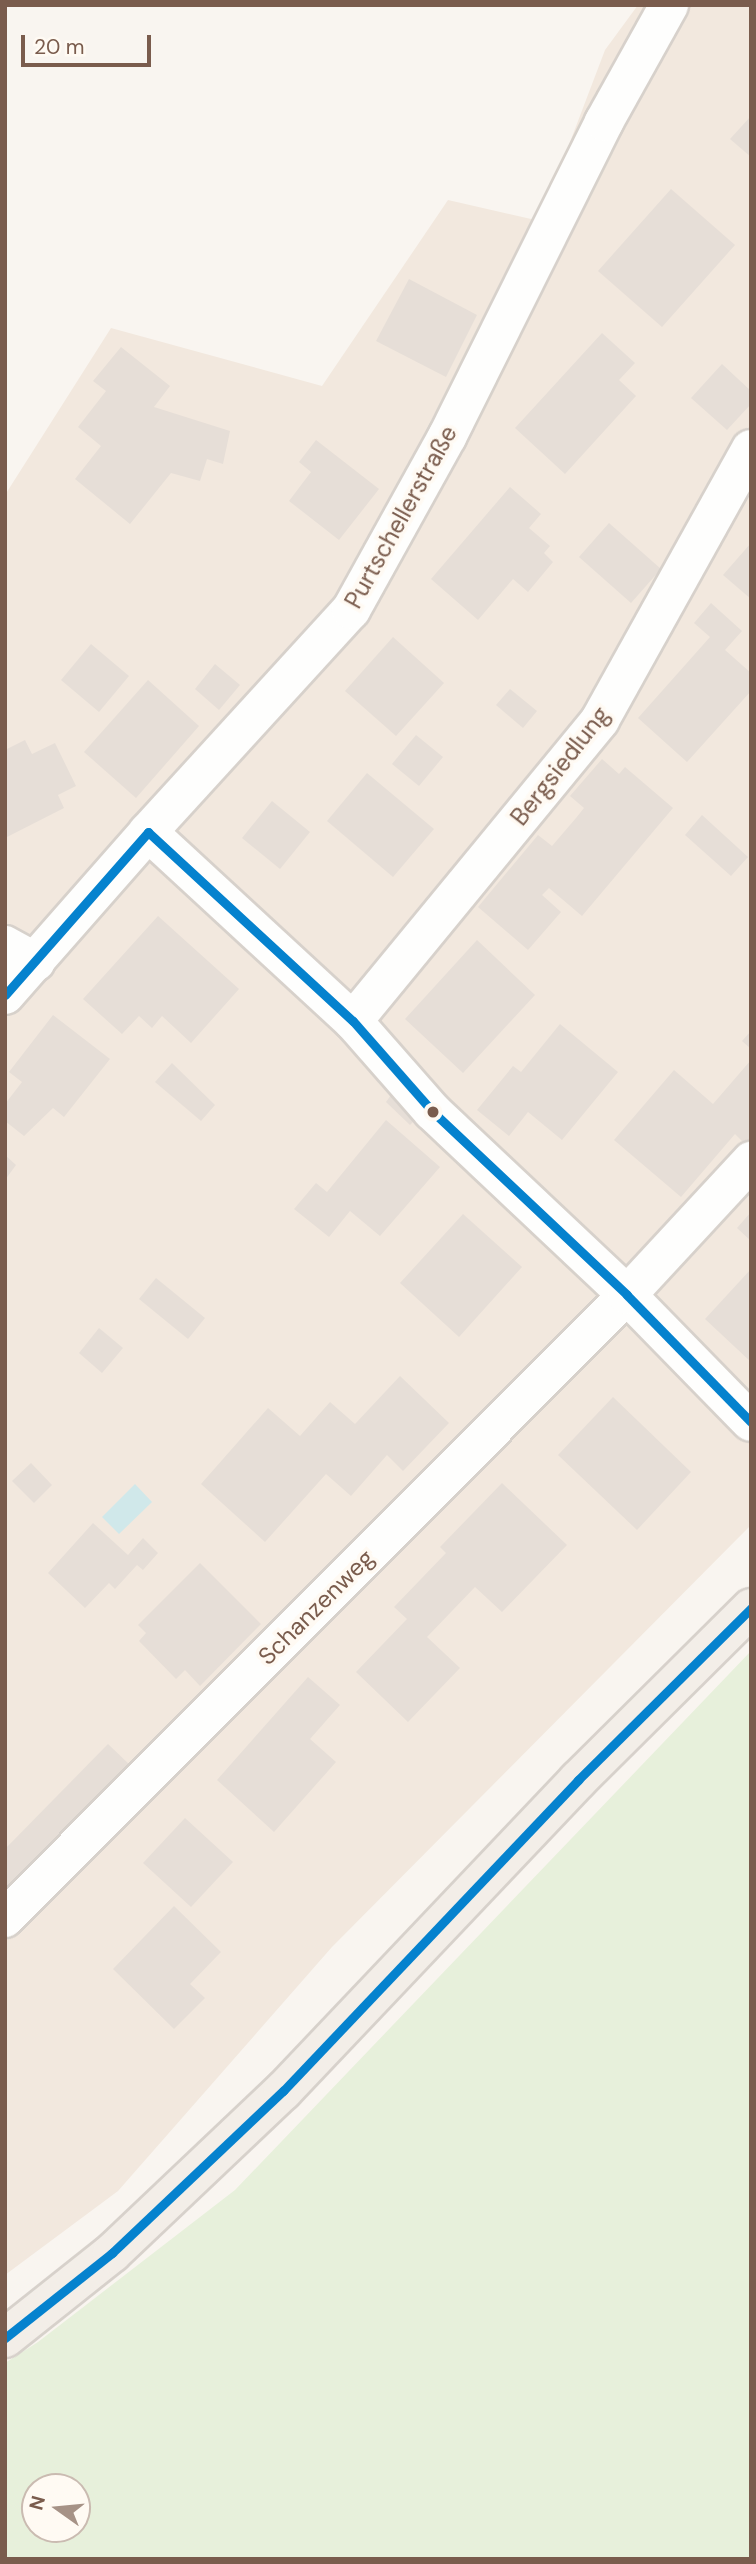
<!DOCTYPE html>
<html>
<head>
<meta charset="utf-8">
<style>
  body { margin:0 }
  #map { position:relative; width:756px; height:2564px; overflow:hidden; background:#f9f5f0; font-family:"DM Sans",sans-serif }
  div>[style] { position:absolute }
  .residential>* { inset:0; background:#f2e8de }
  .green>* { inset:0; background:#e7f0db }
  .water>* { inset:0; background:#d0e8ea }
  .building>* { inset:0; background:#e6ded7 }
  .roads { filter:drop-shadow(2px 0 #d7d1cb) drop-shadow(-2px 0 #d7d1cb) drop-shadow(0 2px #d7d1cb) drop-shadow(0 -2px #d7d1cb) }
  .minor>* { height:38px; margin:-19px; padding:0 19px; transform-origin:19px; border-radius:19px; background:#fefefd }
  .major>* { height:38px; margin:-19px; padding:0 19px; transform-origin:19px; border-radius:19px; background:#f3eee8 }
  .bus-1>* { height:9px; margin:-4.5px; padding:0 4.5px; transform-origin:4.5px; border-radius:4.5px; background:#0582ce }
  .dots>* { width:19px; height:19px; translate:-50% -50%; box-sizing:border-box; border:4px solid #fffaf3; border-radius:50% }
  span { translate:-50% -50%; white-space:nowrap; text-align:center; line-height:1.15; -webkit-text-stroke:7px #fffaf3; paint-order:stroke }
  .street-label { font-size:24px; color:#7a5c4d }
  .frame { position:absolute; inset:0; border:7px solid #7a5c4d; pointer-events:none }
  .north { position:absolute; left:21px; top:2473px; width:70px; height:70px; box-sizing:border-box; background:#fffaf3; border:2px solid #cabbb1; border-radius:50%; rotate:285deg; font-size:19px; font-weight:700; line-height:28px; text-align:center; color:#7a5c4d }
  .north::after { content:''; display:block; margin:auto; width:24px; height:32px; background:#a69286; clip-path:polygon(50% 0,100% 100%,50% 72%,0 100%) }
  .scale { position:absolute; left:21px; top:35px; width:130px; height:32px; box-sizing:border-box; border:4px solid #7a5c4d; border-top:0; padding-left:9px; font-size:21px; line-height:24px; white-space:nowrap; color:#7a5c4d; -webkit-text-stroke:5px #fffaf3; paint-order:stroke }
</style>
</head>
<body>
<div id="map">
  <div class="residential">
    <i style="clip-path:polygon(638px 5px,751px 5px,751px 1525px,332px 1947px,118px 2191px,5px 2275px,5px 495px,111px 328px,322px 386px,448px 200px,540px 221px,605px 50px)"></i>
  </div>
  <div class="green">
    <i style="clip-path:polygon(evenodd,751px 1651px,751px 2559px,5px 2559px,5px 2363px,38px 2342px,235px 2190px,751px 1651px,77px 2487px,77px 2529px,35px 2529px,35px 2487px,77px 2487px)"></i>
  </div>
  <div class="water">
    <i style="clip-path:polygon(135px 1484px,152px 1502px,119px 1534px,102px 1517px)"></i>
  </div>
  <div class="building">
    <i style="clip-path:polygon(751px 116px,751px 157px,730px 139px)"></i>
    <i style="clip-path:polygon(671px 189px,735px 245px,662px 327px,598px 271px)"></i>
    <i style="clip-path:polygon(409px 279px,477px 315px,446px 377px,376px 341px)"></i>
    <i style="clip-path:polygon(602px 333px,635px 363px,619px 380px,636px 396px,565px 474px,515px 428px)"></i>
    <i style="clip-path:polygon(121px 347px,170px 386px,154px 407px,230px 431px,223px 464px,207px 459px,200px 481px,171px 473px,130px 524px,75px 479px,101px 446px,78px 427px,106px 391px,93px 381px)"></i>
    <i style="clip-path:polygon(722px 364px,751px 391px,751px 404px,727px 430px,691px 398px)"></i>
    <i style="clip-path:polygon(316px 440px,379px 489px,339px 540px,289px 501px,311px 472px,299px 462px)"></i>
    <i style="clip-path:polygon(510px 487px,541px 514px,529px 528px,550px 546px,544px 553px,553px 562px,528px 592px,513px 579px,478px 620px,431px 579px)"></i>
    <i style="clip-path:polygon(609px 523px,661px 569px,631px 603px,579px 557px)"></i>
    <i style="clip-path:polygon(751px 543px,751px 599px,723px 575px)"></i>
    <i style="clip-path:polygon(711px 603px,742px 631px,725px 650px,751px 673px,751px 691px,687px 762px,638px 718px,710px 637px,694px 623px)"></i>
    <i style="clip-path:polygon(393px 637px,444px 683px,396px 736px,345px 691px)"></i>
    <i style="clip-path:polygon(91px 644px,129px 676px,99px 712px,61px 680px)"></i>
    <i style="clip-path:polygon(215px 664px,240px 685px,219px 710px,195px 689px)"></i>
    <i style="clip-path:polygon(148px 680px,199px 726px,136px 798px,84px 752px)"></i>
    <i style="clip-path:polygon(510px 689px,537px 711px,523px 728px,496px 705px)"></i>
    <i style="clip-path:polygon(416px 735px,443px 757px,419px 786px,392px 764px)"></i>
    <i style="clip-path:polygon(25px 740px,32px 754px,55px 743px,76px 786px,58px 795px,64px 808px,5px 838px,5px 750px)"></i>
    <i style="clip-path:polygon(602px 759px,619px 774px,625px 767px,673px 808px,582px 916px,549px 888px,542px 895px,561px 912px,528px 950px,478px 907px,538px 835px,552px 846px,576px 818px,584px 808px,570px 796px)"></i>
    <i style="clip-path:polygon(367px 773px,434px 829px,393px 877px,327px 821px)"></i>
    <i style="clip-path:polygon(272px 801px,310px 832px,280px 869px,242px 838px)"></i>
    <i style="clip-path:polygon(702px 815px,748px 857px,731px 876px,685px 835px)"></i>
    <i style="clip-path:polygon(158px 916px,239px 989px,191px 1043px,162px 1016px,152px 1028px,139px 1016px,122px 1034px,83px 999px)"></i>
    <i style="clip-path:polygon(477px 940px,535px 995px,463px 1073px,405px 1019px)"></i>
    <i style="clip-path:polygon(53px 1015px,110px 1059px,64px 1117px,53px 1108px,24px 1136px,5px 1121px,5px 1104px,22px 1082px,9px 1072px)"></i>
    <i style="clip-path:polygon(560px 1024px,618px 1072px,562px 1140px,528px 1112px,509px 1136px,477px 1110px,513px 1066px,521px 1072px)"></i>
    <i style="clip-path:polygon(751px 1031px,751px 1049px,742px 1041px)"></i>
    <i style="clip-path:polygon(751px 1060px,751px 1139px,746px 1145px,735px 1134px,681px 1197px,614px 1140px,674px 1070px,713px 1104px)"></i>
    <i style="clip-path:polygon(172px 1063px,215px 1105px,201px 1121px,155px 1082px)"></i>
    <i style="clip-path:polygon(391px 1095px,416px 1119px,410px 1125px,386px 1102px)"></i>
    <i style="clip-path:polygon(386px 1120px,440px 1167px,380px 1236px,350px 1211px,329px 1237px,294px 1209px,316px 1183px,327px 1192px)"></i>
    <i style="clip-path:polygon(5px 1155px,16px 1165px,5px 1180px)"></i>
    <i style="clip-path:polygon(751px 1212px,751px 1241px,737px 1228px)"></i>
    <i style="clip-path:polygon(463px 1214px,522px 1267px,459px 1337px,400px 1283px)"></i>
    <i style="clip-path:polygon(751px 1269px,751px 1362px,705px 1319px)"></i>
    <i style="clip-path:polygon(156px 1278px,205px 1318px,188px 1339px,139px 1299px)"></i>
    <i style="clip-path:polygon(99px 1328px,123px 1348px,102px 1373px,79px 1353px)"></i>
    <i style="clip-path:polygon(400px 1376px,449px 1423px,403px 1471px,387px 1455px,351px 1496px,326px 1474px,265px 1542px,201px 1484px,268px 1408px,300px 1436px,330px 1402px,355px 1424px)"></i>
    <i style="clip-path:polygon(613px 1397px,691px 1472px,637px 1530px,558px 1455px)"></i>
    <i style="clip-path:polygon(31px 1463px,52px 1485px,34px 1503px,12px 1481px)"></i>
    <i style="clip-path:polygon(502px 1483px,567px 1545px,502px 1612px,475px 1587px,427px 1637px,460px 1668px,408px 1722px,356px 1672px,407px 1619px,394px 1607px,446px 1553px,440px 1547px)"></i>
    <i style="clip-path:polygon(93px 1523px,128px 1555px,143px 1538px,158px 1553px,143px 1570px,137px 1565px,115px 1589px,109px 1583px,85px 1608px,48px 1573px)"></i>
    <i style="clip-path:polygon(200px 1563px,261px 1624px,200px 1686px,185px 1670px,176px 1679px,139px 1641px,146px 1633px,138px 1625px)"></i>
    <i style="clip-path:polygon(308px 1677px,340px 1705px,310px 1739px,336px 1762px,274px 1832px,217px 1780px)"></i>
    <i style="clip-path:polygon(108px 1744px,132px 1767px,5px 1897px,5px 1849px)"></i>
    <i style="clip-path:polygon(185px 1818px,233px 1862px,191px 1907px,143px 1863px)"></i>
    <i style="clip-path:polygon(174px 1906px,221px 1952px,190px 1984px,205px 1998px,174px 2029px,113px 1969px)"></i>
  </div>
  <div class="roads">
    <div class="minor">
      <i style="left:148px;top:832px;width:279px;rotate:42.7deg"></i>
      <i style="left:353px;top:1021px;width:120px;rotate:48.7deg"></i>
      <i style="left:432px;top:1111px;width:268px;rotate:43.3deg"></i>
      <i style="left:627px;top:1295px;width:177px;rotate:45.7deg"></i>
      <i style="left:5px;top:945px;width:35px;rotate:29deg"></i>
      <i style="left:5px;top:995px;width:217px;rotate:-48.7deg"></i>
      <i style="left:148px;top:832px;width:301px;rotate:-47.6deg"></i>
      <i style="left:351px;top:610px;width:198px;rotate:-61deg"></i>
      <i style="left:447px;top:437px;width:352px;rotate:-63.5deg"></i>
      <i style="left:604px;top:122px;width:134px;rotate:-60.9deg"></i>
      <i style="left:353px;top:1021px;width:389px;rotate:-50.6deg"></i>
      <i style="left:600px;top:720px;width:310px;rotate:-60.9deg"></i>
      <i style="left:5px;top:1918px;width:880px;rotate:-45.05deg"></i>
      <i style="left:627px;top:1295px;width:183px;rotate:-47.2deg"></i>
    </div>
    <div class="major">
      <i style="left:5px;top:2338px;width:137px;rotate:-38.5deg"></i>
      <i style="left:112px;top:2253px;width:236px;rotate:-43.5deg"></i>
      <i style="left:283px;top:2091px;width:429px;rotate:-46.5deg"></i>
      <i style="left:578px;top:1780px;width:244px;rotate:-44.8deg"></i>
    </div>
  </div>
  <div class="bus-1">
    <i style="left:5px;top:995px;width:217px;rotate:-48.7deg"></i>
    <i style="left:148px;top:832px;width:279px;rotate:42.7deg"></i>
    <i style="left:353px;top:1021px;width:120px;rotate:48.7deg"></i>
    <i style="left:432px;top:1111px;width:268px;rotate:43.3deg"></i>
    <i style="left:627px;top:1295px;width:177px;rotate:45.7deg"></i>
    <i style="left:5px;top:2338px;width:137px;rotate:-38.5deg"></i>
    <i style="left:112px;top:2253px;width:236px;rotate:-43.5deg"></i>
    <i style="left:283px;top:2091px;width:429px;rotate:-46.5deg"></i>
    <i style="left:578px;top:1780px;width:244px;rotate:-44.8deg"></i>
  </div>
  <div class="dots">
    <i style="left:433px;top:1112px;background:#7a5c4d"></i>
  </div>
  <div class="street-label">
    <span style="left:401px;top:517px;rotate:-61deg">Purtschellerstraße</span>
    <span style="left:560px;top:766px;rotate:-52deg">Bergsiedlung</span>
    <span style="left:316px;top:1607px;rotate:-45deg">Schanzenweg</span>
  </div>
  <div class="frame"></div>
  <div class="north">N</div>
  <div class="scale">20 m</div>
</div>
</body>
</html>
